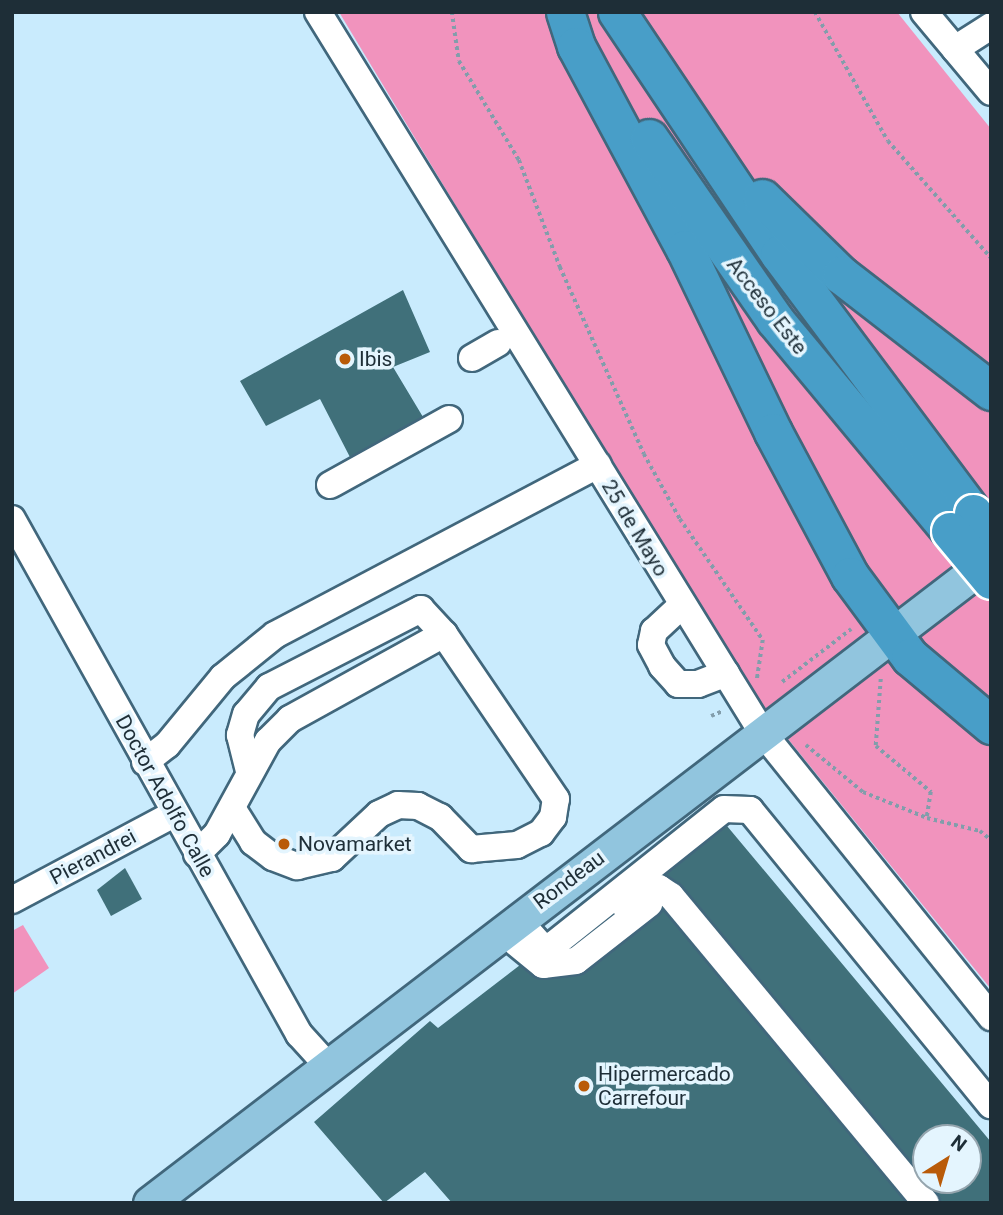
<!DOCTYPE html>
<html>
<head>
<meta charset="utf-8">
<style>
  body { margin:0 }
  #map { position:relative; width:1003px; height:1215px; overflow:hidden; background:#c9ebfd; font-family:Roboto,sans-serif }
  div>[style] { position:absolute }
  .green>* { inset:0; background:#f193bd }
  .building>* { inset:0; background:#40707a }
  .path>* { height:3.5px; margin-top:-1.75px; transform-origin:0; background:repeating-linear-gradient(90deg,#829dab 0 3.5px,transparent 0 7px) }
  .roads { filter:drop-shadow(2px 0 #41677c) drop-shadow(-2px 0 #41677c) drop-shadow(0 2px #41677c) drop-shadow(0 -2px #41677c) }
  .minor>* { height:26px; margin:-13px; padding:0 13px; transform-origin:13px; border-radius:13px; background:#fff }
  .major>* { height:33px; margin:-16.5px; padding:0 16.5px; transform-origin:16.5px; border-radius:16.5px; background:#91c5de }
  .highway>* { height:37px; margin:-18.5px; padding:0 18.5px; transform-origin:18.5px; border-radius:18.5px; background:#489ec8 }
  .bridges { filter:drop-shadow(2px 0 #fff) drop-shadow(-2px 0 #fff) drop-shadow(0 2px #fff) drop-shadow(0 -2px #fff) }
  .highway-bridge>* { height:37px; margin:-18.5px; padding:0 18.5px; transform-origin:18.5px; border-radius:18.5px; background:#489ec8 }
  .dots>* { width:19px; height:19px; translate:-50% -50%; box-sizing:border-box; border:4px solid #e4f5fe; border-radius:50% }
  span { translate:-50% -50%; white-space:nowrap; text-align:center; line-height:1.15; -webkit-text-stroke:7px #e4f5fe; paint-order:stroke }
  .street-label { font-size:21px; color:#1e2e37 }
  .poi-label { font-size:21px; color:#1e2e37 }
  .left { translate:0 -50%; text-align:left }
  .frame { position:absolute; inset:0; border:14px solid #1e2e37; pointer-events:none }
  .north { position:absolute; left:912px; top:1124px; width:70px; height:70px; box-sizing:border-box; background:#e4f5fe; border:2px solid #95a5ae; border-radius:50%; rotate:37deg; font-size:19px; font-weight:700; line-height:28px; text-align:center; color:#1e2e37 }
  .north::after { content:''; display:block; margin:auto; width:24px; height:32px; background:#b95b09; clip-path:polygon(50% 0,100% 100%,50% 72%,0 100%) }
</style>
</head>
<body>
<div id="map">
  <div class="green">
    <i style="clip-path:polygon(339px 12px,897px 12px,991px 129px,991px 989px,745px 686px)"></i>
    <i style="clip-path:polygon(23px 925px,49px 968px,12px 994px,12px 931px)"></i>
  </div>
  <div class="building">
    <i style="clip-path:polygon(403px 290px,430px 352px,393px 367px,426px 422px,353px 463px,320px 399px,266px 426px,240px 381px)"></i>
    <i style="clip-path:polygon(evenodd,717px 814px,991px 1142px,991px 1203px,452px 1203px,425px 1172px,384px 1203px,314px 1122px,430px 1021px,438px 1028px,717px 814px,926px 1138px,968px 1138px,968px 1180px,926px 1180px,926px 1138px)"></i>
    <i style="clip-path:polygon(125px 868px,142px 899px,111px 916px,97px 890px)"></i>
  </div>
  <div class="path">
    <i style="left:452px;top:12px;width:49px;rotate:81.9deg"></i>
    <i style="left:459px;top:61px;width:116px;rotate:58.8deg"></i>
    <i style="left:519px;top:160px;width:115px;rotate:69deg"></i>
    <i style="left:560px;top:267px;width:205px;rotate:65.8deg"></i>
    <i style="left:644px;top:454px;width:74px;rotate:61deg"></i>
    <i style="left:680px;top:519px;width:147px;rotate:55.6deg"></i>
    <i style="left:763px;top:640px;width:40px;rotate:98.5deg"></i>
    <i style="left:815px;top:12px;width:148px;rotate:60.5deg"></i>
    <i style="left:888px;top:141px;width:156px;rotate:48.6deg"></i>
    <i style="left:881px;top:679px;width:67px;rotate:94.3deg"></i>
    <i style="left:876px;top:746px;width:72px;rotate:39.9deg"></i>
    <i style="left:931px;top:792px;width:26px;rotate:99deg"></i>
    <i style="left:782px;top:682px;width:87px;rotate:-37.5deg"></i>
    <i style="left:711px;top:716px;width:13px;rotate:-23deg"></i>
    <i style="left:806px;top:745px;width:74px;rotate:39.5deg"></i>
    <i style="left:863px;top:792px;width:69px;rotate:22.1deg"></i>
    <i style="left:927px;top:818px;width:55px;rotate:13.8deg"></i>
    <i style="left:980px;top:831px;width:14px;rotate:39deg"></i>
  </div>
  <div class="roads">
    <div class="minor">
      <i style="left:318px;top:12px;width:846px;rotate:58.34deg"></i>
      <i style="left:762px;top:732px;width:366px;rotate:51.2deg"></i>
      <i style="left:924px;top:12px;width:104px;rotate:50.1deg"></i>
      <i style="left:955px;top:49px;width:43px;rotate:-32.6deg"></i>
      <i style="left:472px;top:358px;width:30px;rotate:-30deg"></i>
      <i style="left:330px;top:485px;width:136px;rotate:-29deg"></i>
      <i style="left:12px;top:519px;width:590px;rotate:60.87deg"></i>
      <i style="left:299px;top:1034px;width:43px;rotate:47.8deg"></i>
      <i style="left:681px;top:606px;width:37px;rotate:137deg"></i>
      <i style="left:654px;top:631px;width:14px;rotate:102deg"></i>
      <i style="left:651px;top:645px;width:24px;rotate:62deg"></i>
      <i style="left:662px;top:666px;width:24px;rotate:48deg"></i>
      <i style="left:678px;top:684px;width:20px"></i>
      <i style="left:698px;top:684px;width:30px;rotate:-21deg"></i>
      <i style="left:145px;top:762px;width:28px;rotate:-38deg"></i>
      <i style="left:167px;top:745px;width:88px;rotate:-50.5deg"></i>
      <i style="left:223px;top:677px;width:67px;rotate:-38.9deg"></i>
      <i style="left:275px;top:635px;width:365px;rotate:-27.8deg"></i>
      <i style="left:232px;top:808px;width:40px;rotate:58deg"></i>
      <i style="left:253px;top:842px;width:25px;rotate:37deg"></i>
      <i style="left:273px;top:857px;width:26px;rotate:21deg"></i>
      <i style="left:297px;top:866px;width:36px;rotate:-13deg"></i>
      <i style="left:332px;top:858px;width:64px;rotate:-43.1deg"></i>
      <i style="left:379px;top:814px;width:21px;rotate:-25deg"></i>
      <i style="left:398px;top:805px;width:20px;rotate:3deg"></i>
      <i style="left:418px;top:806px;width:25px;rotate:27deg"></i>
      <i style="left:440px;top:817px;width:45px;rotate:45.9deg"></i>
      <i style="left:471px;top:849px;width:46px;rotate:-5deg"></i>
      <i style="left:517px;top:845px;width:27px;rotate:-27deg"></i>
      <i style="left:541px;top:833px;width:20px;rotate:-53deg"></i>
      <i style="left:553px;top:817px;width:18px;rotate:-81deg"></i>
      <i style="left:556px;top:799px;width:199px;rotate:-124.2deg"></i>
      <i style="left:444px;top:634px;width:34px;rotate:-133deg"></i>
      <i style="left:421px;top:609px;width:171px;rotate:152.8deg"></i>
      <i style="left:269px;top:687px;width:35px;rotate:130deg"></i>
      <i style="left:246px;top:714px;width:22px;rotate:106deg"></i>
      <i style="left:240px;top:735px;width:37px;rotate:76deg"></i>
      <i style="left:197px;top:854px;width:28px;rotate:-45deg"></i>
      <i style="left:217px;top:834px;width:106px;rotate:-61.3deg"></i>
      <i style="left:268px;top:741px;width:31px;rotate:-45deg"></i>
      <i style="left:290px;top:719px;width:176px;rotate:-28.9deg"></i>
      <i style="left:12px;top:900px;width:183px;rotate:-28deg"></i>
      <i style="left:625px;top:906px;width:28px;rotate:-38deg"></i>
      <i style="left:647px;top:889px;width:12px;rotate:-5deg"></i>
      <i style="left:659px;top:888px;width:14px;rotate:34deg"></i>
      <i style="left:671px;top:896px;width:399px;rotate:50.3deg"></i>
      <i style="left:517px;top:919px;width:38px;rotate:48deg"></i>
      <i style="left:542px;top:947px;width:11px;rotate:-10deg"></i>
      <i style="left:553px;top:945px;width:218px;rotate:-38.5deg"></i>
      <i style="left:724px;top:809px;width:26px;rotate:2deg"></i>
      <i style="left:750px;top:810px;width:381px;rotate:50.8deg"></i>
      <i style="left:516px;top:943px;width:35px;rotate:39deg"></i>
      <i style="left:543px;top:965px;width:33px;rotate:-7deg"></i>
      <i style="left:576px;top:961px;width:93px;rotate:-38deg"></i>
    </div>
    <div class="major">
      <i style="left:150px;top:1203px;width:1059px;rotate:-37.44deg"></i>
    </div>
    <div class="highway">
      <i style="left:565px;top:12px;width:36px;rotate:72deg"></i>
      <i style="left:576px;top:46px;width:230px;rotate:61.8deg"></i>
      <i style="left:685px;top:249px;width:203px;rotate:64.3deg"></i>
      <i style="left:773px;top:432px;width:163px;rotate:61.9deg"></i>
      <i style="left:850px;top:576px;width:101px;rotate:53.5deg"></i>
      <i style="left:910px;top:657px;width:106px;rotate:40deg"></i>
      <i style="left:617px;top:12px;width:291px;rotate:56.2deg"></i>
      <i style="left:779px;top:254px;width:324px;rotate:53.2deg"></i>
      <i style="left:649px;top:138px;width:221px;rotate:55.3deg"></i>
      <i style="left:775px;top:320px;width:274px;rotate:50.3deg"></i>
      <i style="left:762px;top:198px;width:110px;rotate:44.3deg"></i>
      <i style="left:841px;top:275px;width:190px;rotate:37.7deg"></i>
    </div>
  </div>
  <div class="bridges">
    <div class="highway-bridge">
      <i style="left:973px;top:513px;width:30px;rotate:53deg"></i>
      <i style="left:950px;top:531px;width:64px;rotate:50.1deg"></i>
    </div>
  </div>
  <div class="dots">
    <i style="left:345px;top:359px;background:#b95b09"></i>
    <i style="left:284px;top:844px;background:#b95b09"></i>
    <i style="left:584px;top:1086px;background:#b95b09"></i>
  </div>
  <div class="street-label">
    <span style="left:767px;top:306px;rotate:52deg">Acceso Este</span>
    <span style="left:635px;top:528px;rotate:59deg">25 de Mayo</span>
    <span style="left:165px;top:796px;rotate:61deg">Doctor Adolfo Calle</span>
    <span style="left:93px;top:857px;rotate:-28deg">Pierandrei</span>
    <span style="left:569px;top:880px;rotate:-37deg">Rondeau</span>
  </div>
  <div class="poi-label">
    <span class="left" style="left:359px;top:359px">Ibis</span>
    <span class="left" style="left:298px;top:844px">Novamarket</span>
    <span class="left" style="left:598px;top:1086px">Hipermercado<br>Carrefour</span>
  </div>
  <div class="frame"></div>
  <div class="north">N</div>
</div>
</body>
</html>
